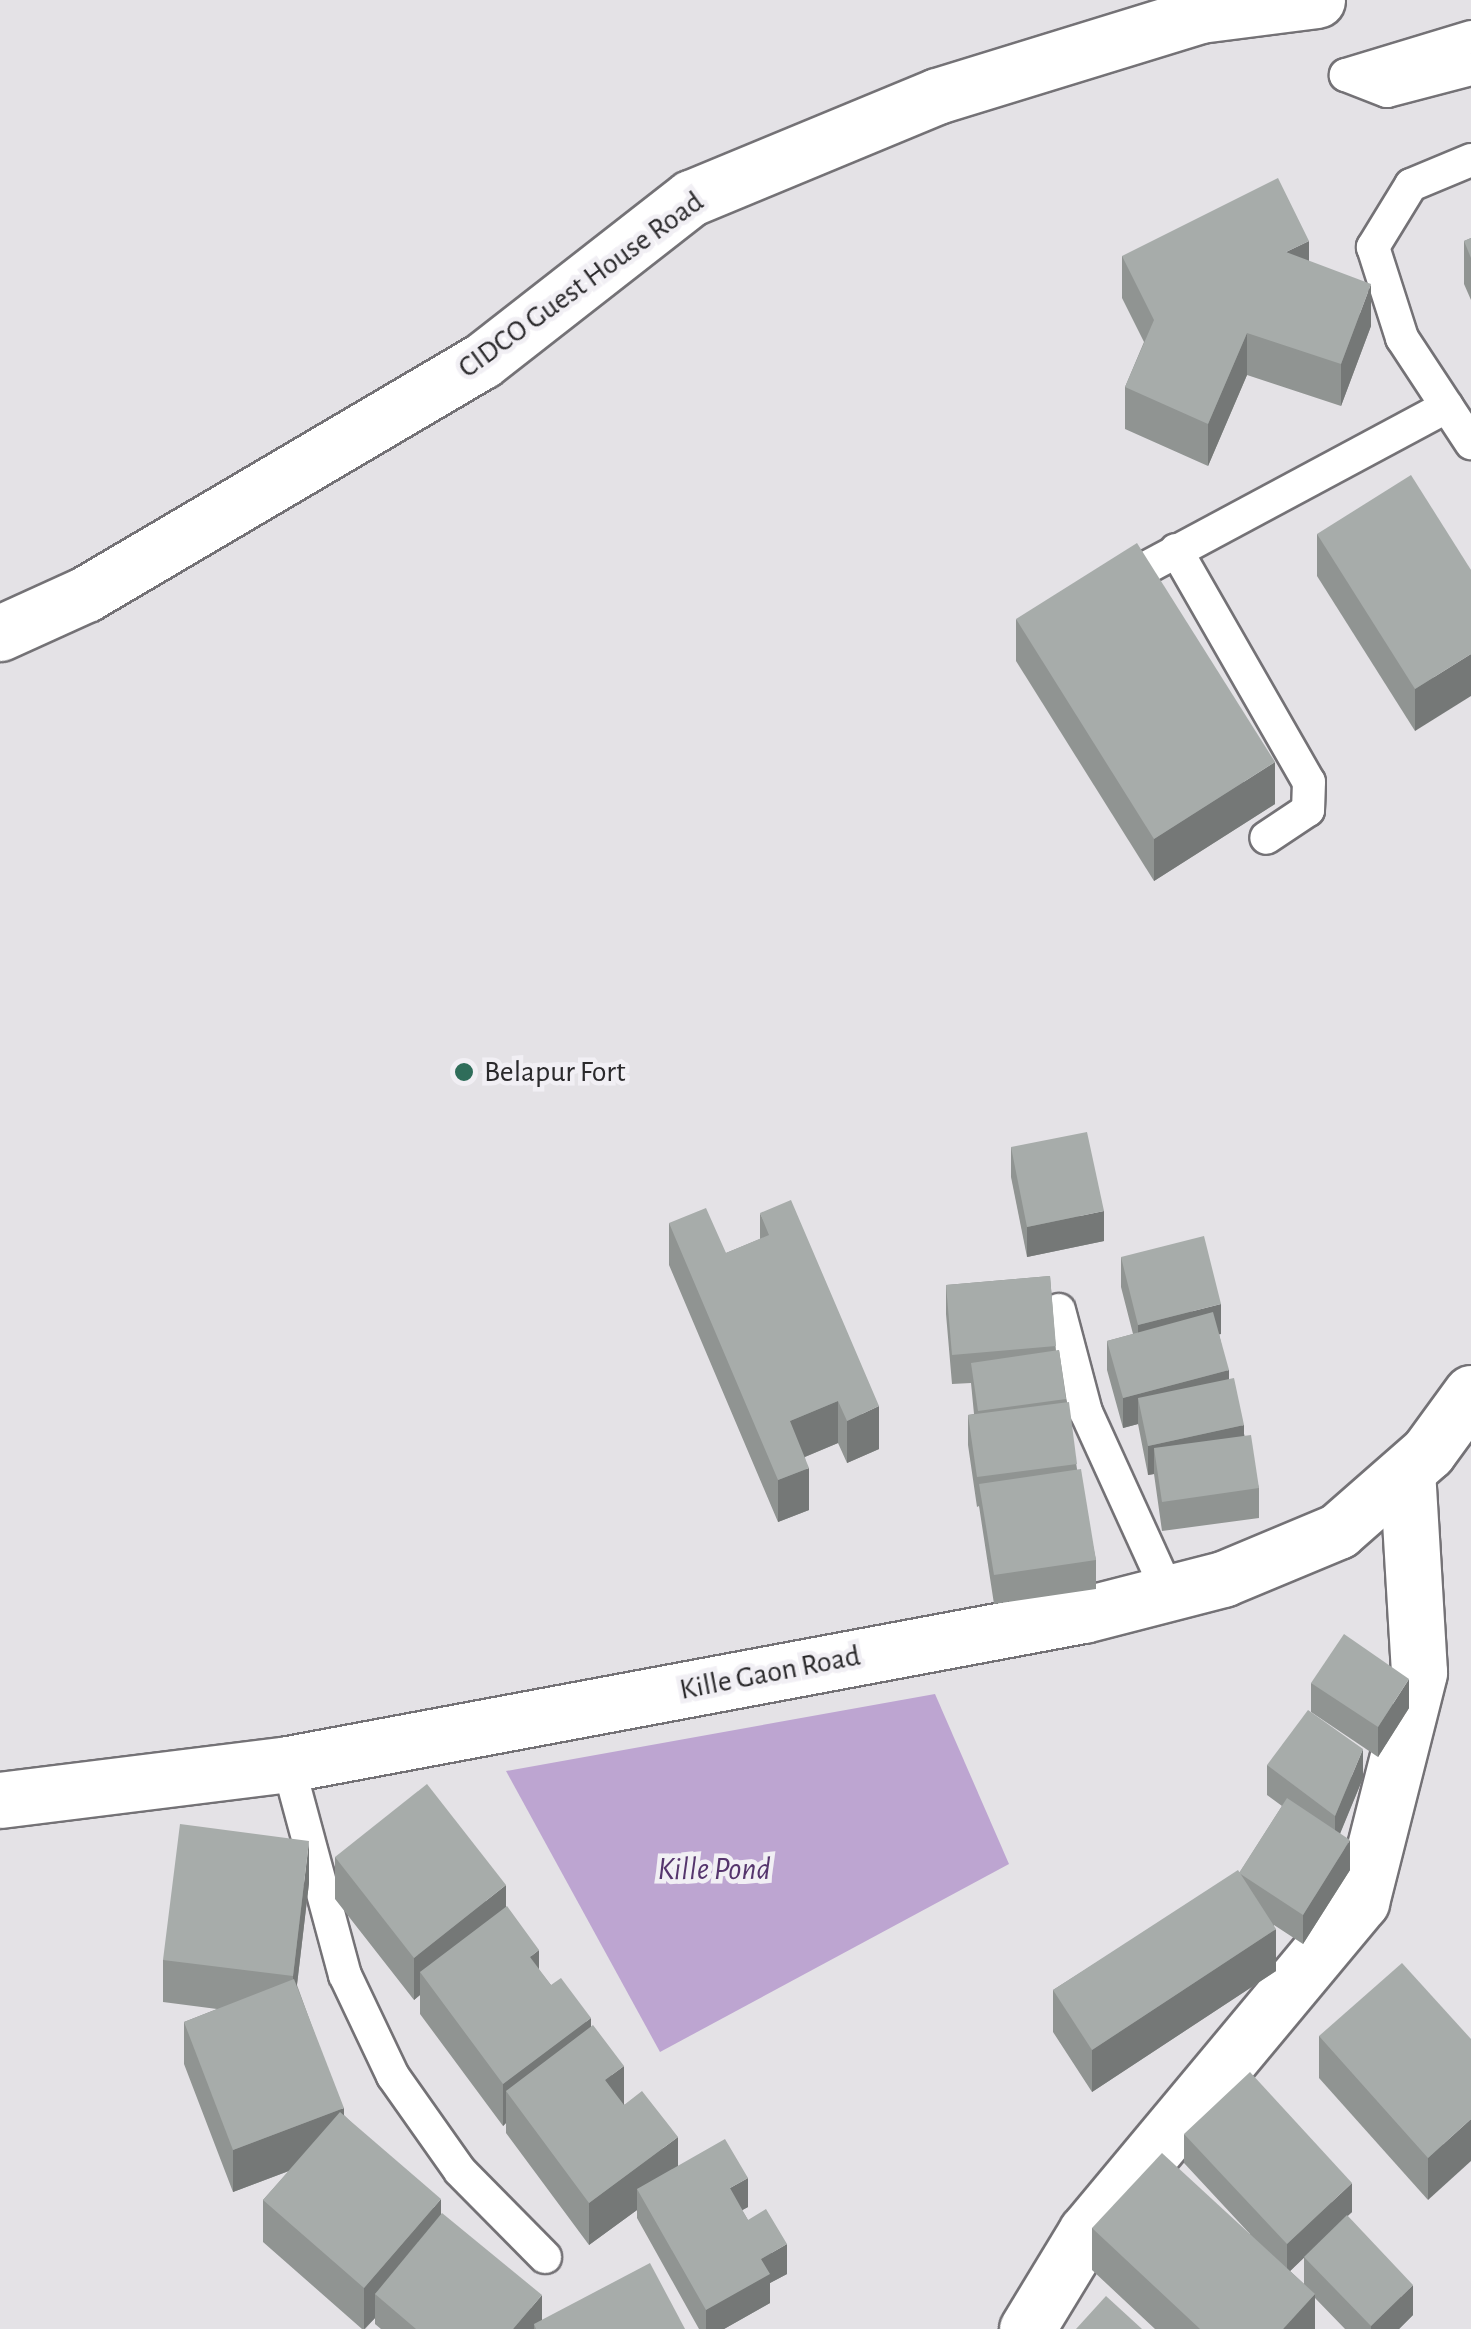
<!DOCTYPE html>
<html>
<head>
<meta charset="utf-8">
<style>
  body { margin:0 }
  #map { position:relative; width:1471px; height:2329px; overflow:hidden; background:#e4e2e6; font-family:"Alegreya Sans",sans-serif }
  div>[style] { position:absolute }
  .water>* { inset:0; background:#bda5d1 }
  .roads { filter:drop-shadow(2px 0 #747276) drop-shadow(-2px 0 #747276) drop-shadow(0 2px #747276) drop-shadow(0 -2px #747276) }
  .service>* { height:32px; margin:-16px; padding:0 16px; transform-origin:16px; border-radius:16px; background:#fff }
  .minor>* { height:55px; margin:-27.5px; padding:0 27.5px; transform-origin:27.5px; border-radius:27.5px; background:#fff }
  .wall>* { inset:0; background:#909492 }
  .shaded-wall>* { inset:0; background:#757877 }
  .building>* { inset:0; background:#a7acaa }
  .dots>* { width:28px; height:28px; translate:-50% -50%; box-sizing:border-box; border:5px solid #f1eff4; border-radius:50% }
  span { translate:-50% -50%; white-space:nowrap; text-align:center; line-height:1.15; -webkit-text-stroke:9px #f1eff4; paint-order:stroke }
  .street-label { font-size:30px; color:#2a292b }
  .poi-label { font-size:30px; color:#2a292b }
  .left { translate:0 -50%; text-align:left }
  .water-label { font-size:32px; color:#55356d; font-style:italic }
</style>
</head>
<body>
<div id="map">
  <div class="water">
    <i style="clip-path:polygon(935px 1694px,1009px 1864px,660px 2052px,506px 1771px)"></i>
  </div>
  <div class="roads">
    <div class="service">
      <i style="left:1471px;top:37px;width:131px;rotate:163.1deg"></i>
      <i style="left:1346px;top:75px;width:44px;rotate:21.3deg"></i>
      <i style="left:1387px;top:91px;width:87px;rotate:-14.7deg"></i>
      <i style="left:1471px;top:160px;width:65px;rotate:157.4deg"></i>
      <i style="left:1411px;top:185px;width:73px;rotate:121.5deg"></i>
      <i style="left:1373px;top:247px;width:96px;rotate:72.3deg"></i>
      <i style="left:1402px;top:338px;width:126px;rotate:56.7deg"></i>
      <i style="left:1176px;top:550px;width:267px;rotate:60.2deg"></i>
      <i style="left:1309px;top:782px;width:28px;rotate:92deg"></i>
      <i style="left:1308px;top:810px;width:50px;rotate:146.3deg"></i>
      <i style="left:1112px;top:586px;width:380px;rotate:-28.2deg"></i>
      <i style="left:1059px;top:1310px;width:106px;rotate:75.2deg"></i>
      <i style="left:1086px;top:1412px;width:198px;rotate:65.5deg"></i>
      <i style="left:288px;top:1764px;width:219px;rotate:74.9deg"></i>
      <i style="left:345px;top:1975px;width:112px;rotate:64.6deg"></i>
      <i style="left:393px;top:2076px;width:116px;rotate:54.8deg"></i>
      <i style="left:460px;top:2171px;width:121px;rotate:45.3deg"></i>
    </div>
    <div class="minor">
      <i style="left:0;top:633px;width:94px;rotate:-24.4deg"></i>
      <i style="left:86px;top:594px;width:459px;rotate:-30.5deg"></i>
      <i style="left:482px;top:361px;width:265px;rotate:-38deg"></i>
      <i style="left:691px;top:198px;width:266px;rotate:-22.5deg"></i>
      <i style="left:937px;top:96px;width:275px;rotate:-17.1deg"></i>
      <i style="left:1200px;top:15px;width:118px;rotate:-7.3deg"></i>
      <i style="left:0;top:1800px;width:290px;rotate:-7.1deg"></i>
      <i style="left:288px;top:1764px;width:809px;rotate:-10.62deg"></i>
      <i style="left:1083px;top:1615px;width:145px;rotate:-14.4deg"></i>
      <i style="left:1223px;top:1579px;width:125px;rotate:-22.7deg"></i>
      <i style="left:1338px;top:1531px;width:120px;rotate:-41.3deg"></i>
      <i style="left:1428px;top:1452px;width:73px;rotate:-53.9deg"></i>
      <i style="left:1027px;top:2329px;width:114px;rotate:-58.7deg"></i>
      <i style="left:1086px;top:2232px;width:430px;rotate:-50.2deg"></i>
      <i style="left:1361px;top:1902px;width:237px;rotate:-75.8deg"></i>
      <i style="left:1419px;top:1672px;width:200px;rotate:-93.4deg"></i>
    </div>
  </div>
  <div class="wall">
    <i style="clip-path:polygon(1471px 238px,1471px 300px,1464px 284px,1464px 241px)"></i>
    <i style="clip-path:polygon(1122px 256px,1309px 261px,1371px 326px,1341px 406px,1247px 375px,1208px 466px,1125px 429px,1125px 387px,1144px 342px,1122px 298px)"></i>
    <i style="clip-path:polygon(1317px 534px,1471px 570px,1415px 731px,1317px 576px)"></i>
    <i style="clip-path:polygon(1016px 619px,1275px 804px,1154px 881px,1016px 661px)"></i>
    <i style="clip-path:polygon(1011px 1147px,1104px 1241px,1027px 1257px,1011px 1177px)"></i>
    <i style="clip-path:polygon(760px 1213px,879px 1449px,847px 1463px,838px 1443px,805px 1457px,809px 1510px,778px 1522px,669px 1265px,669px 1223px,726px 1253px,760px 1239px)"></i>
    <i style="clip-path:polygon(1121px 1257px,1221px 1334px,1219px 1334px,1229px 1379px,1259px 1488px,1259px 1518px,1162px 1531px,1154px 1474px,1148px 1475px,1138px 1424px,1123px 1428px,1107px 1370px,1107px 1341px,1133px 1334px,1121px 1287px)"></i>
    <i style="clip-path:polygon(1050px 1276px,1056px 1351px,1059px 1350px,1077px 1469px,1096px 1560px,1096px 1589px,994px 1604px,979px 1506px,977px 1507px,968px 1445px,968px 1415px,974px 1414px,971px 1383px,952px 1384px,946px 1314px,946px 1285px)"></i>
    <i style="clip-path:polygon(1311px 1683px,1409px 1708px,1378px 1757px,1311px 1712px)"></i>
    <i style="clip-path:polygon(1267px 1765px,1363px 1778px,1340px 1833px,1350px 1870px,1303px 1944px,1274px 1925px,1276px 1971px,1092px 2092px,1053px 2032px,1053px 1990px,1240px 1872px,1282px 1806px,1267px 1795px)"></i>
    <i style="clip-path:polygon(335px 1857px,506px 1907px,539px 1970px,551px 1985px,591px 2027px,624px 2104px,678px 2166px,748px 2207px,742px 2210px,748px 2220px,787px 2274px,770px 2283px,770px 2303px,724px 2329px,699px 2329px,637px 2218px,637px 2210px,589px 2245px,506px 2133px,506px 2123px,503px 2126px,420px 2014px,420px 1995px,414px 2000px,335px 1899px)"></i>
    <i style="clip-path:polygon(309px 1883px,297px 1985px,344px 2115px,542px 2320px,685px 2329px,381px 2329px,375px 2324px,375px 2318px,365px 2329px,362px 2329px,263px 2242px,263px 2200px,289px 2171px,233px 2192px,184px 2064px,184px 2022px,217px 2009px,163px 2002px,163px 1960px)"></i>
    <i style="clip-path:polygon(1319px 2036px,1471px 2039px,1428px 2200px,1319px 2078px)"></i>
    <i style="clip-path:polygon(evenodd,1184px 2134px,1352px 2212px,1347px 2216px,1413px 2315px,1399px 2329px,1345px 2329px,1315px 2298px,1315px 2329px,1155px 2329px,1092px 2270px,1092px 2228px,1250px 2234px,1184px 2163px,1184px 2134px,1304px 2257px,1304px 2284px,1290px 2271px,1304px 2257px)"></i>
  </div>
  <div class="shaded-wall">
    <i style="clip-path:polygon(1309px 241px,1309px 283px,1286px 252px)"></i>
    <i style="clip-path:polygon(1371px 284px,1371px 326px,1341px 406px,1341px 364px)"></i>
    <i style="clip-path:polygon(1247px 333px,1247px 375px,1208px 466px,1208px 424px)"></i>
    <i style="clip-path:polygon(1471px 654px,1471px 696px,1415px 731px,1415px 689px)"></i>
    <i style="clip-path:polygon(1275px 762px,1275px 804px,1154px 881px,1154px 839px)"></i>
    <i style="clip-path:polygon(1104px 1211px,1104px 1241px,1027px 1257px,1027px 1227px)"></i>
    <i style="clip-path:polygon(1221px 1304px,1221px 1334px,1138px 1355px,1138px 1325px)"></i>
    <i style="clip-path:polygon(1229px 1370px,1229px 1399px,1138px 1398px,1138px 1424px,1123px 1428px,1123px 1398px)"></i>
    <i style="clip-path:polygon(838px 1401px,838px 1443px,790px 1463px,790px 1421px)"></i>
    <i style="clip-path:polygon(879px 1406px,879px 1449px,847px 1463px,847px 1421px)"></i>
    <i style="clip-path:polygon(1244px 1425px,1244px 1455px,1154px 1448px,1154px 1474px,1148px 1475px,1148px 1446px)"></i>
    <i style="clip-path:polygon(809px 1468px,809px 1510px,778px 1522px,778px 1480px)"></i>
    <i style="clip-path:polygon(1409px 1679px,1409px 1708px,1378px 1757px,1378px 1727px)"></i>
    <i style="clip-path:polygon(1363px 1749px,1363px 1778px,1335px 1846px,1335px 1816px)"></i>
    <i style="clip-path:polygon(1350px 1840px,1350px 1870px,1303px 1944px,1303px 1915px)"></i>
    <i style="clip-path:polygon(309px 1841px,309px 1883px,293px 2018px,293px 1976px)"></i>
    <i style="clip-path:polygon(506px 1885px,506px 1927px,420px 1972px,420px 1995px,414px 2000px,414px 1958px)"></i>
    <i style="clip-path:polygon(1276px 1929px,1276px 1971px,1092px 2092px,1092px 2050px)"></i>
    <i style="clip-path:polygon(539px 1950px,539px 1992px,530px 1957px)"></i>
    <i style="clip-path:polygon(591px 2018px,591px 2060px,506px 2091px,506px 2123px,503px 2126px,503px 2084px)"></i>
    <i style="clip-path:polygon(624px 2066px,624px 2108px,605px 2080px)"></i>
    <i style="clip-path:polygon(344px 2108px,344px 2150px,233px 2192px,233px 2150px)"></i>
    <i style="clip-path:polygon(1471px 2119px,1471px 2161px,1428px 2200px,1428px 2158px)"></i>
    <i style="clip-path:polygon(678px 2137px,678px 2179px,637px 2189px,637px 2210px,589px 2245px,589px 2203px)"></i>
    <i style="clip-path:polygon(748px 2178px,748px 2207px,730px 2217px,730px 2188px)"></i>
    <i style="clip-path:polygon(1352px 2183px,1352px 2212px,1287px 2274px,1287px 2244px)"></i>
    <i style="clip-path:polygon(441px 2199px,441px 2241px,375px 2294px,375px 2318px,364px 2329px,364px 2288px)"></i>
    <i style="clip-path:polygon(787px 2244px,787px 2274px,770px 2283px,770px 2303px,724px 2329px,706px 2329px,706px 2310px,761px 2259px)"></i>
    <i style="clip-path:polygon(1413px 2285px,1413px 2315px,1399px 2329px,1371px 2329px,1371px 2326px)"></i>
    <i style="clip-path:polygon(1315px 2294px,1315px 2329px,1283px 2329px)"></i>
    <i style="clip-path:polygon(542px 2295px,542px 2324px,534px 2324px,534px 2329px,513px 2329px)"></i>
  </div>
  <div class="building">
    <i style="clip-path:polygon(1278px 178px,1309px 241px,1286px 252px,1371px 284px,1341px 364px,1247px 333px,1208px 424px,1125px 387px,1154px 320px,1122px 256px)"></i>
    <i style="clip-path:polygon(1471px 238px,1471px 258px,1464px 241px)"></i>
    <i style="clip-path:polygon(1411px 475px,1471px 570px,1471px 654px,1415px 689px,1317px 534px)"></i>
    <i style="clip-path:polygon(1137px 543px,1275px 762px,1154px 839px,1016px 619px)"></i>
    <i style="clip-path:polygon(1087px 1132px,1104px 1211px,1027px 1227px,1011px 1147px)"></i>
    <i style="clip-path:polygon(791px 1200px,879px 1406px,847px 1421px,838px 1401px,790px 1421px,809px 1468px,778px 1480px,669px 1223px,706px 1208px,726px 1253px,769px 1235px,760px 1213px)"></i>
    <i style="clip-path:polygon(1204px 1236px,1221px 1304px,1138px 1325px,1121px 1257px)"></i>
    <i style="clip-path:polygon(1050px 1276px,1056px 1346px,952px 1355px,946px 1285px)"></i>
    <i style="clip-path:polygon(1213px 1312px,1229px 1370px,1123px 1398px,1107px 1341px)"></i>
    <i style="clip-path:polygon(1059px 1350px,1066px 1399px,978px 1411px,971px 1363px)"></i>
    <i style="clip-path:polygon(1234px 1378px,1244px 1425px,1148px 1446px,1138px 1398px)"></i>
    <i style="clip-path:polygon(1069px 1402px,1077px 1464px,977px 1477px,968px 1415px)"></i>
    <i style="clip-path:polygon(1251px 1435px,1259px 1488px,1162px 1502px,1154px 1448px)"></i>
    <i style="clip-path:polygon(1081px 1469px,1096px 1560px,994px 1575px,979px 1484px)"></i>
    <i style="clip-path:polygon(1344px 1634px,1409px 1679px,1378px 1727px,1311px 1683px)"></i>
    <i style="clip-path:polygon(1308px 1710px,1363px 1749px,1335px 1816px,1267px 1765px)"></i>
    <i style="clip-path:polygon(427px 1784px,506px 1885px,414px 1958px,335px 1857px)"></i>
    <i style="clip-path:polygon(1287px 1798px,1350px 1840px,1303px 1915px,1239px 1873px)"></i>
    <i style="clip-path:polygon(180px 1824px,309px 1841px,293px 1976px,163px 1960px)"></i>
    <i style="clip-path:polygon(1238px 1870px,1276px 1929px,1092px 2050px,1053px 1990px)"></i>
    <i style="clip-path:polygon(507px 1906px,539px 1950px,530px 1957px,551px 1985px,561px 1978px,591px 2018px,503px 2084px,420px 1972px)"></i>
    <i style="clip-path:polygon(1402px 1963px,1471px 2039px,1471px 2119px,1428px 2158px,1319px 2036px)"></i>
    <i style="clip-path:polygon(294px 1979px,344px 2108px,233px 2150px,184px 2022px)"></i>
    <i style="clip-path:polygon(593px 2025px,624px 2066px,605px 2080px,624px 2105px,642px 2091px,678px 2137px,589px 2203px,506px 2091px)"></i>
    <i style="clip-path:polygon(1250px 2072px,1352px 2183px,1287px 2244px,1184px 2134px)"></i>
    <i style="clip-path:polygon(340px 2112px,441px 2199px,364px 2288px,263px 2200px)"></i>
    <i style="clip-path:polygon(725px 2139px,748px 2178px,730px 2188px,748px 2220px,766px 2209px,787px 2244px,761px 2259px,770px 2274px,706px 2310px,637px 2189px)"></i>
    <i style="clip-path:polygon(1162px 2153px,1315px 2294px,1283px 2329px,1200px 2329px,1092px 2228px)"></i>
    <i style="clip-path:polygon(442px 2213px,542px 2295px,513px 2329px,416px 2329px,375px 2294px)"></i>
    <i style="clip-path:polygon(1347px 2215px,1413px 2285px,1371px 2326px,1304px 2257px)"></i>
    <i style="clip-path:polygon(650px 2263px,685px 2329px,536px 2329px,534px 2324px)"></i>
    <i style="clip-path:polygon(1106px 2296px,1142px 2329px,1076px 2329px)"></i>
  </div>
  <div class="dots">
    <i style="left:464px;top:1072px;background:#2f6d5a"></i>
  </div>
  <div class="street-label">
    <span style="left:581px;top:285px;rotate:-36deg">CIDCO Guest House Road</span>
    <span style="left:770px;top:1673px;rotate:-11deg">Kille Gaon Road</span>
  </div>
  <div class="poi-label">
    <span class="left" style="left:484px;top:1072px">Belapur Fort</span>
  </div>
  <div class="water-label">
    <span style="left:714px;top:1869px">Kille Pond</span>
  </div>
</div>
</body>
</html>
